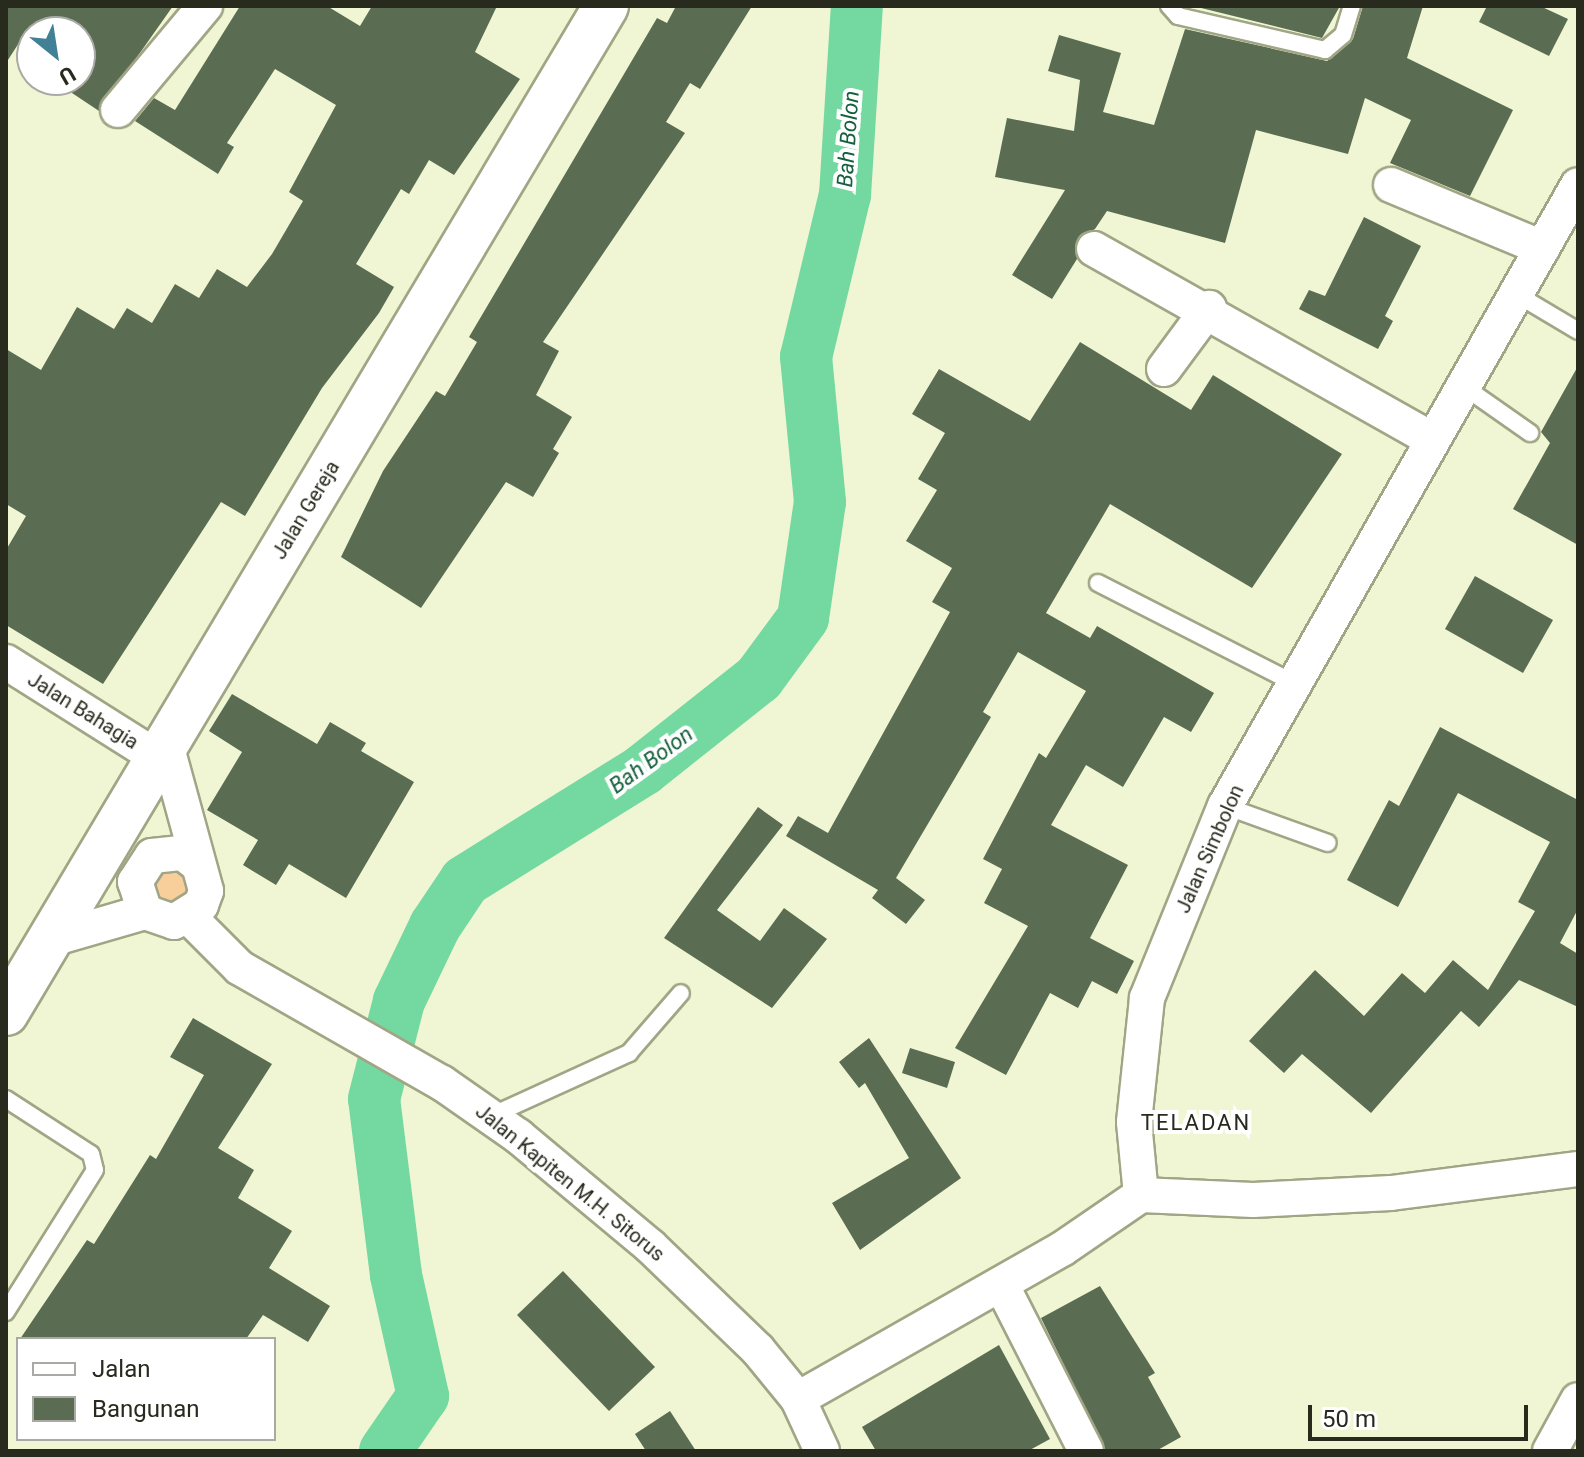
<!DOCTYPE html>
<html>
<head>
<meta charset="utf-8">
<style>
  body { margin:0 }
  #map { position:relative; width:1584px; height:1457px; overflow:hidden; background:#f0f6d3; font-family:Roboto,sans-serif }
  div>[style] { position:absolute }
  .green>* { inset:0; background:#f8ce9a }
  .river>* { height:52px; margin:-26px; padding:0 26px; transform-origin:26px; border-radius:26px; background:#74d9a1 }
  .building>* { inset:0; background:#5a6d52 }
  .roads { filter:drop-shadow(2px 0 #a0a685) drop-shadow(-2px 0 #a0a685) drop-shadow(0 2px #a0a685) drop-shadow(0 -2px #a0a685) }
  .lane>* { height:16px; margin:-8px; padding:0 8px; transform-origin:8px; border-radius:8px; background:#fff }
  .street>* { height:34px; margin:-17px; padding:0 17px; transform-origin:17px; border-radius:17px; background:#fff }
  .primary>* { height:44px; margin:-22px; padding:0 22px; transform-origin:22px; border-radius:22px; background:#fff }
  span { translate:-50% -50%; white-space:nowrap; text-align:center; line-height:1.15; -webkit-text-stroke:8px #fff; paint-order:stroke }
  .street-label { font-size:20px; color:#282a1d }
  .water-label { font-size:22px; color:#15613d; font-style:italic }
  .neighbourhood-label { font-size:22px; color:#282a1d; letter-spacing:2px }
  .frame { position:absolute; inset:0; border:8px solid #282a1d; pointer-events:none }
  .legend { position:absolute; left:16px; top:1337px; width:260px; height:104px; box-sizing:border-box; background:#fff; border:2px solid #a9aaa5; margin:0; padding:10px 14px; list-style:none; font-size:24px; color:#282a1d }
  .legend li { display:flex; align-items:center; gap:16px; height:40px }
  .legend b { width:40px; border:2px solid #a9aaa5 }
  .north { position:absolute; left:16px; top:16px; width:80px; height:80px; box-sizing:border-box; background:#fff; border:2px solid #a9aaa5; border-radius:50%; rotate:150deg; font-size:22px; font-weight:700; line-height:32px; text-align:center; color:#282a1d }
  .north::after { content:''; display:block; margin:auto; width:28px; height:36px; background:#428095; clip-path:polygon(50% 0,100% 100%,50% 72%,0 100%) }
  .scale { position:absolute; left:1308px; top:1405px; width:220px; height:36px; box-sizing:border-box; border:4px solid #282a1d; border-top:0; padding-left:10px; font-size:24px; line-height:28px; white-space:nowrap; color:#282a1d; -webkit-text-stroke:6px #fff; paint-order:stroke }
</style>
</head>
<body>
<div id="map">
  <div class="green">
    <i style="clip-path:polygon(163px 856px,203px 886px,164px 919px,140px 874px)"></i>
  </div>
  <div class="river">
    <i style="left:385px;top:1451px;width:67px;rotate:-55.4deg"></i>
    <i style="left:423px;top:1396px;width:124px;rotate:-102.6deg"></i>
    <i style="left:396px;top:1275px;width:177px;rotate:-97.1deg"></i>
    <i style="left:374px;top:1099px;width:101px;rotate:-75.7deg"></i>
    <i style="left:399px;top:1001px;width:83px;rotate:-64.4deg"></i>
    <i style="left:435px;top:926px;width:54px;rotate:-56.3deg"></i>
    <i style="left:465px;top:881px;width:210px;rotate:-31.9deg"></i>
    <i style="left:643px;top:770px;width:148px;rotate:-38.4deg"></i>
    <i style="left:759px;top:678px;width:74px;rotate:-53.7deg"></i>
    <i style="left:803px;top:618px;width:117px;rotate:-81.7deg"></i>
    <i style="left:820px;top:502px;width:146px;rotate:-95.5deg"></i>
    <i style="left:806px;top:357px;width:167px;rotate:-76.5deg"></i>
    <i style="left:845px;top:195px;width:189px;rotate:-86.4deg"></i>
  </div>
  <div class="building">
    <i style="clip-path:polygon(6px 6px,173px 6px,99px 111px,69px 91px,80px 80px,80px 32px,26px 32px,6px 63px)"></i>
    <i style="clip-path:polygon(240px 6px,327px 6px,360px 26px,372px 6px,497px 6px,475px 52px,520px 79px,454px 175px,429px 160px,409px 194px,401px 189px,356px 264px,394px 287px,379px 313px,322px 388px,245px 516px,221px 502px,103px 684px,6px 625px,6px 550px,26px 516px,6px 504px,6px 349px,41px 370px,77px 307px,114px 329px,127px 308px,152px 323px,175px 284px,199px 298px,217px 269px,247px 287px,272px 254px,303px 201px,289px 192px,336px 105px,275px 69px,227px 143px,234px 147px,218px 174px,135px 121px,154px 98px,175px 110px)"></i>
    <i style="clip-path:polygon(676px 6px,752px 6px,700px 89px,690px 83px,666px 122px,685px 133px,543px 342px,559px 351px,536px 395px,572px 417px,553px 449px,559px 453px,533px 497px,506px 482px,421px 608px,341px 557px,383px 471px,436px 391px,445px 396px,477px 342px,469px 337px,657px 18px,667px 23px)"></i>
    <i style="clip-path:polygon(1193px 6px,1340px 6px,1322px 38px)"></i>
    <i style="clip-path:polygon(1363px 6px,1423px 6px,1407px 58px,1513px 110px,1470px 196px,1390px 163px,1411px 120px,1365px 98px,1348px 154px,1256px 130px,1225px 243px,1107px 211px,1095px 229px,1077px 239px,1077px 259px,1052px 299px,1012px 275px,1065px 190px,995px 177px,1007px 118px,1074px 131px,1080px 80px,1048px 71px,1059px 35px,1121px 53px,1103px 112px,1154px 125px,1185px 29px,1327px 61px,1353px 39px)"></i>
    <i style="clip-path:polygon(1487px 6px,1540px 6px,1568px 19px,1549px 56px,1479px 22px)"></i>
    <i style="clip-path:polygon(1364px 217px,1421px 246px,1385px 316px,1393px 321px,1378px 349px,1299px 309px,1309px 290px,1325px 296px)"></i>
    <i style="clip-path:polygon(1080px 342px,1191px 410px,1213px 375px,1342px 454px,1252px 588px,1110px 504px,1046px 613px,1090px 638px,1097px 626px,1214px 693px,1191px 732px,1164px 717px,1123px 787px,1086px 765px,1051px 825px,1128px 865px,1090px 938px,1134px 961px,1117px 994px,1092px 981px,1078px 1008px,1050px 993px,1006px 1075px,955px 1048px,1028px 926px,984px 903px,1002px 869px,983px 859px,1039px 753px,1046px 758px,1086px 691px,1018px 652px,983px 712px,991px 717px,896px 878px,925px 900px,906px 924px,872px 898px,878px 890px,786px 836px,798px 816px,828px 833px,950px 612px,932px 602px,952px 568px,906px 541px,937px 490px,918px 479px,945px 433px,912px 414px,939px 369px,1030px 421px)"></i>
    <i style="clip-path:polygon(1578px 366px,1578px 545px,1513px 509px,1550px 443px,1541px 432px)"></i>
    <i style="clip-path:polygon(1475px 576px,1553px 620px,1523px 673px,1445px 629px)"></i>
    <i style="clip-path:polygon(232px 694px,317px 744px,330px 722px,366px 743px,361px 751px,414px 782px,346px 898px,289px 864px,276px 885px,243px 865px,258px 840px,207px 810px,242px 752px,209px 731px)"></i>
    <i style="clip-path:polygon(1440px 727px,1578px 800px,1578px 909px,1560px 943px,1578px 954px,1578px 1007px,1519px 980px,1479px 1027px,1461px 1011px,1371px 1113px,1302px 1054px,1284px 1073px,1249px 1041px,1315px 970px,1364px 1016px,1402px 973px,1425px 993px,1453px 960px,1488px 990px,1535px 911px,1518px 902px,1550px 842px,1458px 793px,1398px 907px,1347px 880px,1389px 800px,1399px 806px)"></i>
    <i style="clip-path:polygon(758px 807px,783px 825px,717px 910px,760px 941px,784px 908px,827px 939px,772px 1008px,664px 938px)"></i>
    <i style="clip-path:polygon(193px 1018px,272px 1064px,218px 1148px,254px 1170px,238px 1198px,292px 1231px,269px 1268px,330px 1306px,308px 1342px,263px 1315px,246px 1339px,20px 1339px,87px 1240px,94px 1244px,150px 1155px,156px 1159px,204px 1075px,170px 1057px)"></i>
    <i style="clip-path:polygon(869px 1038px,961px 1178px,860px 1250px,832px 1203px,909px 1158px,865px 1083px,859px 1088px,839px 1062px)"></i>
    <i style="clip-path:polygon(910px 1048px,955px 1062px,947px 1088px,902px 1073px)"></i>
    <i style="clip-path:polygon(563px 1271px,655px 1367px,609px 1411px,517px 1315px)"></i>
    <i style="clip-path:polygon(1100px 1286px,1155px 1373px,1148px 1377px,1181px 1437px,1156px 1451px,1106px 1451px,1041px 1318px)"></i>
    <i style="clip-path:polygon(999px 1345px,1050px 1439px,1028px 1451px,876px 1451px,862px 1427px)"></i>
    <i style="clip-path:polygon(670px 1411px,696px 1451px,646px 1451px,635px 1434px)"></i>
  </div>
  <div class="roads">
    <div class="lane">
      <i style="left:1169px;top:6px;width:13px;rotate:48deg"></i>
      <i style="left:1178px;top:16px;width:151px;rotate:13deg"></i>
      <i style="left:1325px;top:50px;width:23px;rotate:-40deg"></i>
      <i style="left:1343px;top:35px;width:30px;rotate:-73deg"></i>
      <i style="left:1516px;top:294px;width:72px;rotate:30.8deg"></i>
      <i style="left:1463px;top:386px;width:82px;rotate:35deg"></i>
      <i style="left:1098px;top:583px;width:220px;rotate:27deg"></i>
      <i style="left:1225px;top:806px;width:109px;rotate:19.8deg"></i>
      <i style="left:6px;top:1099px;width:101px;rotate:32.9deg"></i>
      <i style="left:91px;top:1154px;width:16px;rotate:76deg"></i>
      <i style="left:95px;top:1170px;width:168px;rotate:122.1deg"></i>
      <i style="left:491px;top:1116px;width:152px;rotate:-24.5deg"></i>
      <i style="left:629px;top:1053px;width:79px;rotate:-49.1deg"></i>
    </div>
    <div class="street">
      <i style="left:118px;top:110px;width:136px;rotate:-50.1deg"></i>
      <i style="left:1391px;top:185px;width:164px;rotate:22.6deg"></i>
      <i style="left:1094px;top:249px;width:385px;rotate:29.4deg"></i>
      <i style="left:1164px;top:369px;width:76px;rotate:-53.6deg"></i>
      <i style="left:6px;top:662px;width:182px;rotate:32.2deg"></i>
      <i style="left:167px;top:748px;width:148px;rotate:74.7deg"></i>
      <i style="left:206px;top:891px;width:15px;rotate:110deg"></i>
      <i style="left:201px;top:905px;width:32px;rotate:148deg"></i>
      <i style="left:174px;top:922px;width:31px;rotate:-161deg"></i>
      <i style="left:145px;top:912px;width:32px;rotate:-108deg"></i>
      <i style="left:135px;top:882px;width:31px;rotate:-57deg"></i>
      <i style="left:152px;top:856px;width:31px;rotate:-6deg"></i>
      <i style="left:183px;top:853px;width:16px;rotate:38deg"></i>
      <i style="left:189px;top:917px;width:72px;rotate:45deg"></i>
      <i style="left:240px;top:968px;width:232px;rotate:29.7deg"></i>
      <i style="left:442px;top:1083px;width:93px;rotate:34.9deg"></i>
      <i style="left:518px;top:1136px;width:172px;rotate:39.8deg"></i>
      <i style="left:650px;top:1246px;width:150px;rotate:43.9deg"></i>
      <i style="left:758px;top:1350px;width:63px;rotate:50.8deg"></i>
      <i style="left:798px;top:1399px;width:57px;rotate:65.2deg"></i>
      <i style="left:52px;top:939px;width:97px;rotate:-16.2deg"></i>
      <i style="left:1141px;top:1195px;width:112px;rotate:2.6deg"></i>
      <i style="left:1253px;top:1200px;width:138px;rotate:-2.9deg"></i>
      <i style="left:1391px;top:1193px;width:189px;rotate:-7.3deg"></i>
      <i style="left:1001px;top:1284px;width:187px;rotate:63deg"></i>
      <i style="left:798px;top:1399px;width:304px;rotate:-29.6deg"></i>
      <i style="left:1062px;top:1249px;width:96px;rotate:-34.4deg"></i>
      <i style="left:1141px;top:1195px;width:73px;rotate:-95.5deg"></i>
      <i style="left:1134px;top:1122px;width:125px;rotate:-84deg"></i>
      <i style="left:1147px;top:998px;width:207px;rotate:-67.9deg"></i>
      <i style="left:1225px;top:806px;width:714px;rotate:-60.38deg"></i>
      <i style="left:1550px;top:1451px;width:58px;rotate:-61.2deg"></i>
    </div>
    <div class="primary">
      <i style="left:6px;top:1013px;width:1172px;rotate:-59.21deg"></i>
    </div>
  </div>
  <div class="street-label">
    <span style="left:306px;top:510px;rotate:-59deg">Jalan Gereja</span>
    <span style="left:83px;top:711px;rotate:32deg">Jalan Bahagia</span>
    <span style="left:1210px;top:849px;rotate:-66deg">Jalan Simbolon</span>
    <span style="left:570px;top:1183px;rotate:39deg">Jalan Kapiten M.H. Sitorus</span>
  </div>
  <div class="water-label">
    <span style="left:848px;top:139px;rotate:-86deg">Bah Bolon</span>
    <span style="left:651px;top:760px;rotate:-36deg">Bah Bolon</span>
  </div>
  <div class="neighbourhood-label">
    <span style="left:1196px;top:1123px">TELADAN</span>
  </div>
  <div class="frame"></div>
  <ul class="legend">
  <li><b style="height:10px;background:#fff"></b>Jalan</li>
  <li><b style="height:22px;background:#5a6d52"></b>Bangunan</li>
  </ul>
  <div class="north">U</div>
  <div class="scale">50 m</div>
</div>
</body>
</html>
